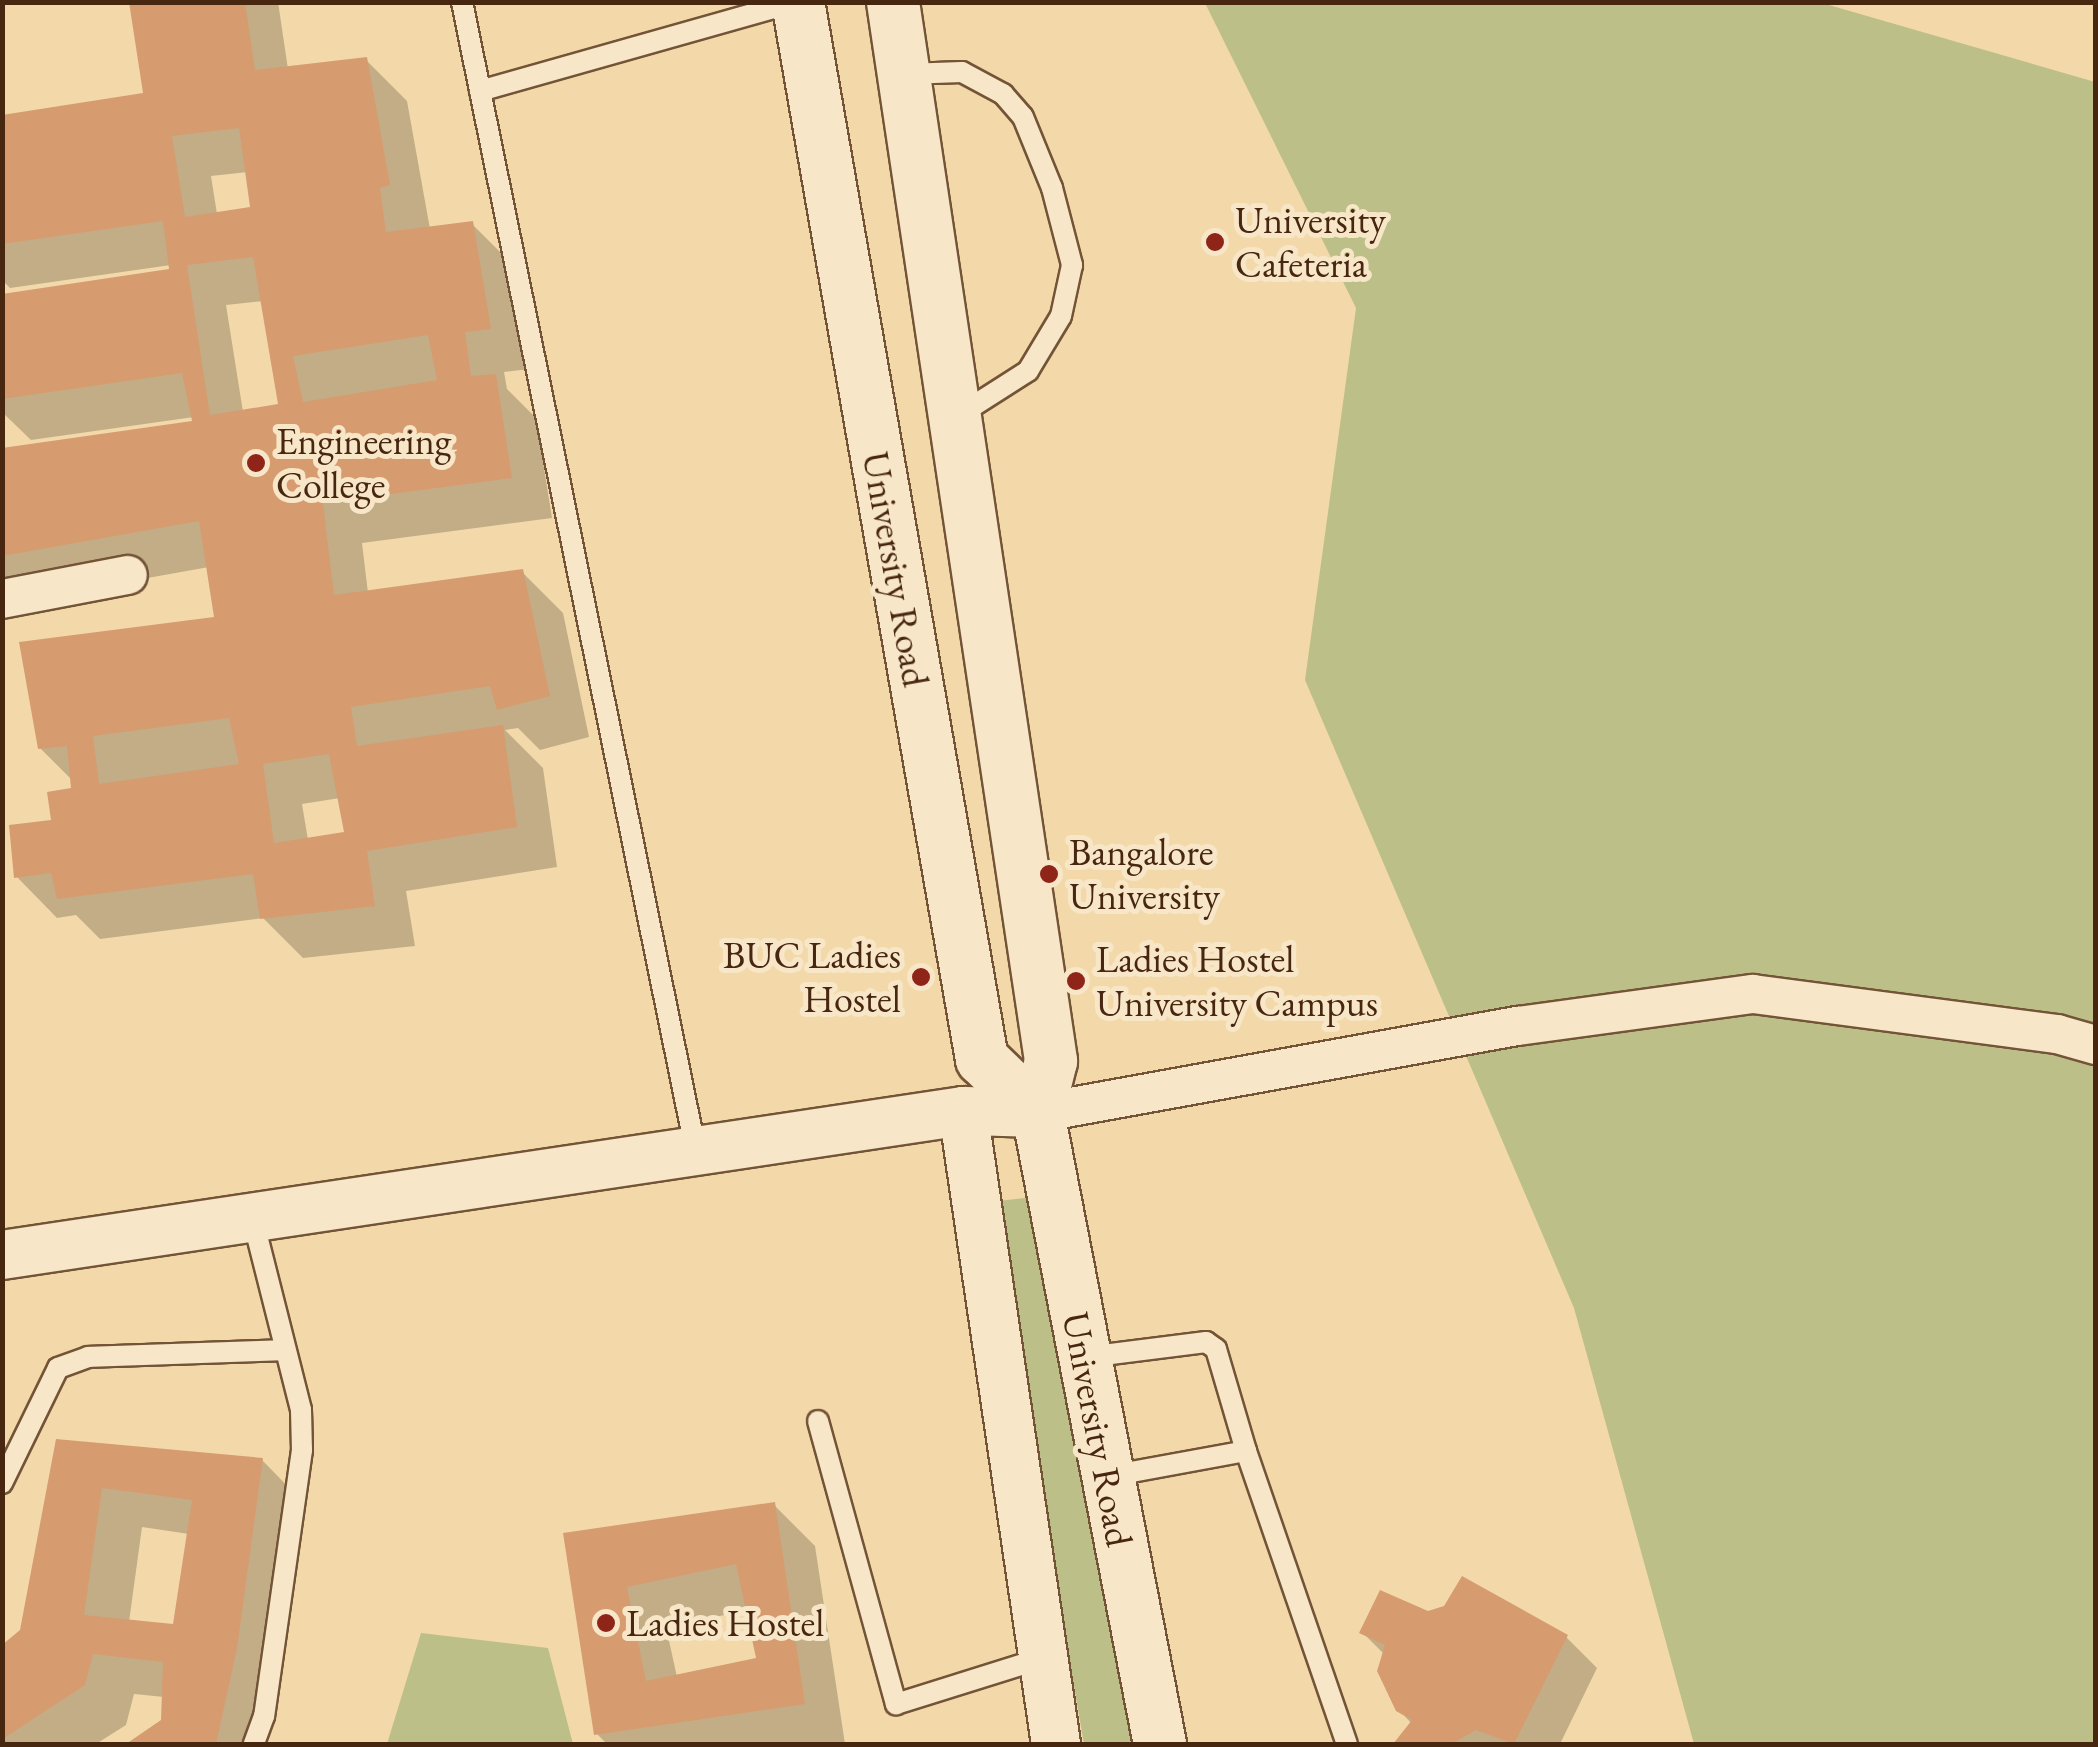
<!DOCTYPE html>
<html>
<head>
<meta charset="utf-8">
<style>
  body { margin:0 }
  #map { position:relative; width:2098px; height:1747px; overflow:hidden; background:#f3d9a9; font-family:"EB Garamond",serif }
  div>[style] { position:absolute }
  .green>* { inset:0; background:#bcbf87 }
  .shadow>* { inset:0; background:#0003 }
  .building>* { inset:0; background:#d79b70 }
  .roads { filter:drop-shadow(2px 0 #735437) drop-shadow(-2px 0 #735437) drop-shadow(0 2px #735437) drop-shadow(0 -2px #735437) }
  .service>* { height:20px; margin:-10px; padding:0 10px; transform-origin:10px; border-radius:10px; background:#f7e6c7 }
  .minor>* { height:38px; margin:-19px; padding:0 19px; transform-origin:19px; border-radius:19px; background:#f7e6c7 }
  .tertiary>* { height:48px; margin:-24px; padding:0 24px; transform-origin:24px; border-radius:24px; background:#f7e6c7 }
  .secondary>* { height:52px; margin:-26px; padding:0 26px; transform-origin:26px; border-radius:26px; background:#f7e6c7 }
  .dots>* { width:28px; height:28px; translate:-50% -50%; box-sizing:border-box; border:5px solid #f7e6c7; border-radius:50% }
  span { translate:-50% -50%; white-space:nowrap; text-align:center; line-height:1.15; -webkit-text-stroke:10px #f7e6c7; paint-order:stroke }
  .poi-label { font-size:38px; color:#482711 }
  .left { translate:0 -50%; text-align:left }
  .right { translate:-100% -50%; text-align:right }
  .street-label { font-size:38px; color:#482711 }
  .frame { position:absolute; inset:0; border:5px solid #482711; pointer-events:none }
</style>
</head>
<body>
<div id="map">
  <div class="green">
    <i style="clip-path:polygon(1205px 3px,1822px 3px,2095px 82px,2095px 1744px,1694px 1744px,1574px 1308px,1305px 680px,1356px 308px)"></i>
    <i style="clip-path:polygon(1034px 1197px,1139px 1744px,1084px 1744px,990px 1202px)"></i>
    <i style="clip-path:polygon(421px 1633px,548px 1648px,573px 1744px,387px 1744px)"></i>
  </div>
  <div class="shadow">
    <i style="clip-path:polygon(evenodd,132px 2px,278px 2px,288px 69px,366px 60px,407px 101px,430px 229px,472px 224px,513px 265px,530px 369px,504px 372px,507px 389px,536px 418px,552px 518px,362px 543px,368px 593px,522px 572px,563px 613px,589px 737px,540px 750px,518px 728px,505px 730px,543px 768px,557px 867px,406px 891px,415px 946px,303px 958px,263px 918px,100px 939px,76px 915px,57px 918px,17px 877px,74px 790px,73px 781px,40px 748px,217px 619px,209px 567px,8px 603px,2px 597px,2px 451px,195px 423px,194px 417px,31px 440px,2px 412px,2px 297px,172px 271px,171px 265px,10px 288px,2px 280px,2px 118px,146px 95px,132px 2px,248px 172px,253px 209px,217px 214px,211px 176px,248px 172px,132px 2px,263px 301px,280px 406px,243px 412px,226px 305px,263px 301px,132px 2px,340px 798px,347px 835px,308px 840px,302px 804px,340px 798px)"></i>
    <i style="clip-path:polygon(evenodd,58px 1441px,262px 1460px,302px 1501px,265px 1744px,130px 1744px,163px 1721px,164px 1697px,134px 1694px,126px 1725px,96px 1744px,2px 1744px,2px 1649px,22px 1631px,58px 1441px,142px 1527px,189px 1534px,175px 1627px,129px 1622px,142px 1527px)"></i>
    <i style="clip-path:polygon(evenodd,774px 1505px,815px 1546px,845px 1744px,607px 1744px,597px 1734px,566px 1535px,774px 1505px,749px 1610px,759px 1660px,677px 1677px,666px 1627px,749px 1610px)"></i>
    <i style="clip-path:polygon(1428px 1613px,1566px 1637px,1597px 1668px,1560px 1744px,1396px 1744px,1412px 1724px,1398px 1709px,1385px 1655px,1362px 1632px)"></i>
  </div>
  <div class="building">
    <i style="clip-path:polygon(evenodd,129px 2px,245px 2px,255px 70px,367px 57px,390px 185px,380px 188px,386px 232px,473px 221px,491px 329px,465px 332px,471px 376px,496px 374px,512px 478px,323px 503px,334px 595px,523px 569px,550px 696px,497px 710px,490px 686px,351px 707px,357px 746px,503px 725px,517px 827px,367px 851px,375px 906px,260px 919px,253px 874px,57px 899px,51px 873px,14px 878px,9px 825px,51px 820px,47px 792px,71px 788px,67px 746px,38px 749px,19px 642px,214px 617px,199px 521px,2px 556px,2px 448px,192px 421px,182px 373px,2px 399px,2px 294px,169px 269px,163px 221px,2px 244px,2px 115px,143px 93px,129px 2px,239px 128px,250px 207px,185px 217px,172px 136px,239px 128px,129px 2px,253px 257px,278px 404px,210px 415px,187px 265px,253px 257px,129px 2px,428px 335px,437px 380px,303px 402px,293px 356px,428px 335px,129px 2px,229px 718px,239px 764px,99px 784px,93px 736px,229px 718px,129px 2px,329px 754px,344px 832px,274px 843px,263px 764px,329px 754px)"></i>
    <i style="clip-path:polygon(evenodd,56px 1439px,263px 1458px,237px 1648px,216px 1744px,126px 1744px,161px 1720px,163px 1662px,93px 1654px,85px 1685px,4px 1738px,7px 1744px,2px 1744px,2px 1645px,20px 1630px,56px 1439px,102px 1488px,192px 1500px,173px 1624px,84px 1615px,102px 1488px)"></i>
    <i style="clip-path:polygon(evenodd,775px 1502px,805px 1704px,594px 1735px,563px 1533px,775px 1502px,736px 1564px,756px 1658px,646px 1681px,627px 1587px,736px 1564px)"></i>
    <i style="clip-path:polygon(1462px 1576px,1568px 1635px,1514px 1744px,1476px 1730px,1451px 1744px,1393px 1744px,1412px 1720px,1396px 1711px,1377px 1671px,1385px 1645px,1359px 1633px,1380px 1590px,1428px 1611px,1444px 1606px)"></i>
  </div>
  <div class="roads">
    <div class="service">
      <i style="left:462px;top:2px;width:1174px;rotate:78.5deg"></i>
      <i style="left:906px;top:74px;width:56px;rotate:-2deg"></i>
      <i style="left:962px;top:72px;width:47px;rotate:28.2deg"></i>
      <i style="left:1003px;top:94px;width:30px;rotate:49deg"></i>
      <i style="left:1023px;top:117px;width:77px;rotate:67.8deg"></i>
      <i style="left:1052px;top:188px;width:80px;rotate:75.4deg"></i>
      <i style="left:1072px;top:265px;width:52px;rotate:102.2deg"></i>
      <i style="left:1061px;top:316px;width:64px;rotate:121deg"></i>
      <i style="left:1028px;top:371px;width:85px;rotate:147.4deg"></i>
      <i style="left:480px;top:91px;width:326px;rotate:-15.8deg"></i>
      <i style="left:253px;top:1220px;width:196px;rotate:75.8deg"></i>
      <i style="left:301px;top:1410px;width:40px;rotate:88.6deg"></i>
      <i style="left:302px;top:1450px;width:269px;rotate:98.1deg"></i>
      <i style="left:264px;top:1716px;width:30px;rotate:110deg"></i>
      <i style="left:1087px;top:1357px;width:120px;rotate:-7.2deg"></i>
      <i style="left:1206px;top:1342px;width:12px;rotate:35deg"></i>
      <i style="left:1216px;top:1349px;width:106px;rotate:73.6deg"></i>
      <i style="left:1246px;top:1451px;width:138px;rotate:169.6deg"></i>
      <i style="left:818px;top:1421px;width:294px;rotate:74.6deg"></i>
      <i style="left:896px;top:1704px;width:151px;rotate:-17.4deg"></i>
      <i style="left:1246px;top:1451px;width:310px;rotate:71deg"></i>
      <i style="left:2px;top:1483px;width:128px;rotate:-64deg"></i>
      <i style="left:58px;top:1368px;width:32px;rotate:-20deg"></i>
      <i style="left:88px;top:1357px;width:197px;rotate:-2deg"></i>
    </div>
    <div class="minor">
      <i style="left:2px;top:599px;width:128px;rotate:-10.8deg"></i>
      <i style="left:1038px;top:1113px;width:488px;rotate:-10.3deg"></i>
      <i style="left:1518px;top:1026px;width:237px;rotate:-7.8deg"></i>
      <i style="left:1753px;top:994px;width:307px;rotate:7.5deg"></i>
      <i style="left:2057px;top:1034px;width:41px;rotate:15.8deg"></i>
    </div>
    <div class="tertiary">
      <i style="left:963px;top:1111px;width:640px;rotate:81.64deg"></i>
      <i style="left:2px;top:1255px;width:972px;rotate:-8.52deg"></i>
      <i style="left:963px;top:1111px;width:75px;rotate:1.5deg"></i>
    </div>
    <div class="secondary">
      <i style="left:798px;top:2px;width:1073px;rotate:80.13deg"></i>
      <i style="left:982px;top:1059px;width:78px;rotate:44deg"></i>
      <i style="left:893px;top:2px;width:1071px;rotate:81.51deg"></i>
      <i style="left:1051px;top:1061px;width:54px;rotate:104deg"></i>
      <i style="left:1038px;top:1113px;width:643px;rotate:79.06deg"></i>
    </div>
  </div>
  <div class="dots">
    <i style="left:1215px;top:242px;background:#8f2418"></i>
    <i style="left:256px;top:463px;background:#8f2418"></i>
    <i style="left:1049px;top:874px;background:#8f2418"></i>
    <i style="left:921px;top:977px;background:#8f2418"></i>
    <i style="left:1076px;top:981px;background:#8f2418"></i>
    <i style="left:606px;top:1623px;background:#8f2418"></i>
  </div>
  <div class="poi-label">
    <span class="left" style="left:1235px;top:242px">University<br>Cafeteria</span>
    <span class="left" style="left:276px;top:463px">Engineering<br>College</span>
    <span class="left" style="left:1069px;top:874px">Bangalore<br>University</span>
    <span class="right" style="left:901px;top:977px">BUC Ladies<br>Hostel</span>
    <span class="left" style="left:1096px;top:981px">Ladies Hostel<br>University Campus</span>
    <span class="left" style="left:626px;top:1623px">Ladies Hostel</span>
  </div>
  <div class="street-label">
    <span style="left:896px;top:569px;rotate:80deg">University Road</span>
    <span style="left:1098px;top:1429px;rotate:79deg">University Road</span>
  </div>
  <div class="frame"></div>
</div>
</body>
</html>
